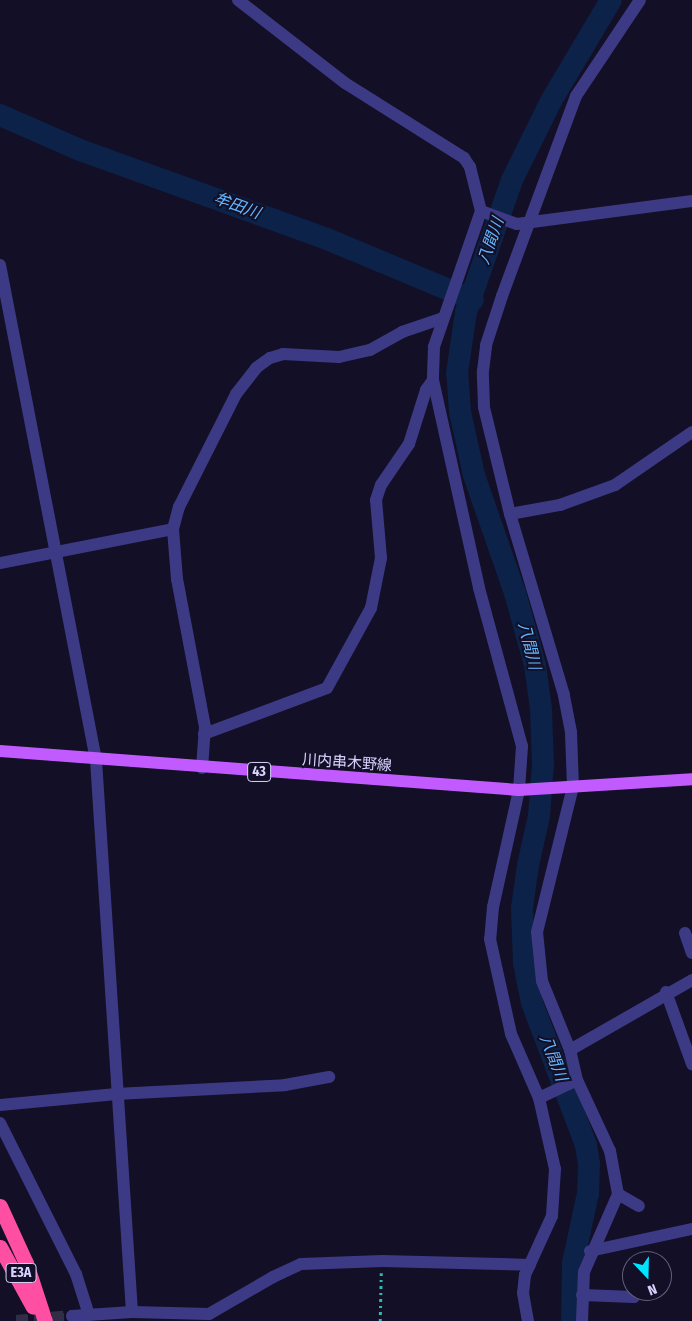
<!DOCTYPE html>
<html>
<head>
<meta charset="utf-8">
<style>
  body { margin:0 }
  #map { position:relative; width:692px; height:1321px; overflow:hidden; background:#130f26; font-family:"Fira Sans Condensed","Noto Sans JP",sans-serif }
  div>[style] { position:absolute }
  .river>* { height:22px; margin:-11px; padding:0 11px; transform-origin:11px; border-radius:11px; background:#0c2248 }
  .minor-tunnel>* { height:12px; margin-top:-6px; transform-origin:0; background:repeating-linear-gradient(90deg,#312d47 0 12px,transparent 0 18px) }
  .path>* { height:2.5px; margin-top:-1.25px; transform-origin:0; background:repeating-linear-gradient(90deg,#2fb8b0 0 2.5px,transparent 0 6.5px) }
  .minor>* { height:12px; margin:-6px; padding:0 6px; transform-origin:6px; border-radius:6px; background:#3d3a85 }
  .major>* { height:12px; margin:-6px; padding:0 6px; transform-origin:6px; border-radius:6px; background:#c25bff }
  .highway>* { height:15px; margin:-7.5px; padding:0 7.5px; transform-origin:7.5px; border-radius:7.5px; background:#ff4fa3 }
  span { translate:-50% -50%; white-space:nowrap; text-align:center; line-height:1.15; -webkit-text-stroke:4px #130f26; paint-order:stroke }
  .shield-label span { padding:1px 4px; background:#130f26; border:1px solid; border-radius:4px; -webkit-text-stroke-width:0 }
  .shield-label { font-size:14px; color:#d9d4ff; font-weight:700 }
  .street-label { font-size:15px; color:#d9d4ff }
  .water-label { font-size:16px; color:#62b6ff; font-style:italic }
  .north { position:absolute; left:622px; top:1251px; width:50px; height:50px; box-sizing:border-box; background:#130f26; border:1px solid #625e7d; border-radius:50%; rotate:159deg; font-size:14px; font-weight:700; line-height:20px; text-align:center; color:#d9d4ff }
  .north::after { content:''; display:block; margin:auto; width:18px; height:22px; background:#00e5ff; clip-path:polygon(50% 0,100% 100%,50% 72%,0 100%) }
</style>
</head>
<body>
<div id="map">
  <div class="river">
    <i style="left:0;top:115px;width:87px;rotate:23.6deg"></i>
    <i style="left:80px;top:150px;width:263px;rotate:19.8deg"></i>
    <i style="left:327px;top:239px;width:158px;rotate:22.7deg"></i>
    <i style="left:572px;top:1321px;width:58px;rotate:-89deg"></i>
    <i style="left:573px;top:1263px;width:72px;rotate:-77.9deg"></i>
    <i style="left:588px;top:1193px;width:29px;rotate:-88deg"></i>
    <i style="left:589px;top:1164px;width:19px;rotate:-99deg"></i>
    <i style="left:586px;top:1145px;width:152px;rotate:-110.8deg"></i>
    <i style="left:532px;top:1003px;width:41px;rotate:-101.3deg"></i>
    <i style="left:524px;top:963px;width:55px;rotate:-92.1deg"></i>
    <i style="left:522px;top:908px;width:43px;rotate:-82.1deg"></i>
    <i style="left:528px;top:865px;width:50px;rotate:-77.3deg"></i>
    <i style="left:539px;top:816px;width:52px;rotate:-85.6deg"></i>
    <i style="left:543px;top:764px;width:55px;rotate:-92.1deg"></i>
    <i style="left:541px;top:709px;width:44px;rotate:-97.8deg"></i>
    <i style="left:535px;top:665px;width:75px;rotate:-105.5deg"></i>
    <i style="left:515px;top:593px;width:125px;rotate:-109.2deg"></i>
    <i style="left:474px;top:475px;width:65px;rotate:-102.5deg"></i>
    <i style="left:460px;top:412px;width:39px;rotate:-94deg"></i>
    <i style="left:457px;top:373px;width:62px;rotate:-81.6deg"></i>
    <i style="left:466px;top:312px;width:140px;rotate:-70.8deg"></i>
    <i style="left:512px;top:180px;width:88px;rotate:-63.7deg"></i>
    <i style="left:551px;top:101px;width:117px;rotate:-59.3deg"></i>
  </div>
  <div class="minor-tunnel">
    <i style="left:16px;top:1321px;width:56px;rotate:-5.1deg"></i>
  </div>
  <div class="path">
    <i style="left:380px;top:1321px;width:48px;rotate:-88.8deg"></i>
  </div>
  <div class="minor">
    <i style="left:238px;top:0;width:135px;rotate:37.8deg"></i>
    <i style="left:345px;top:83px;width:141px;rotate:32.2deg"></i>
    <i style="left:464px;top:158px;width:11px;rotate:56deg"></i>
    <i style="left:470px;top:167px;width:45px;rotate:76deg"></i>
    <i style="left:481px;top:211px;width:144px;rotate:109.1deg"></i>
    <i style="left:434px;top:347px;width:33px;rotate:92deg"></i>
    <i style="left:433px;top:380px;width:213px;rotate:77.5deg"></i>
    <i style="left:479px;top:588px;width:164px;rotate:74.8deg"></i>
    <i style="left:522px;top:746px;width:44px;rotate:93.9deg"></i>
    <i style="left:519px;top:790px;width:120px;rotate:102.5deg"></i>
    <i style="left:493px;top:907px;width:32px;rotate:95deg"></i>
    <i style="left:490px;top:939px;width:97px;rotate:77.5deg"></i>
    <i style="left:511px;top:1034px;width:70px;rotate:66.4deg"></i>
    <i style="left:539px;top:1098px;width:73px;rotate:77.3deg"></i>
    <i style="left:555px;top:1169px;width:47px;rotate:93.7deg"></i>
    <i style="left:552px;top:1216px;width:65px;rotate:114.6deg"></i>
    <i style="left:525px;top:1275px;width:18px;rotate:96deg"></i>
    <i style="left:523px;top:1293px;width:28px;rotate:80deg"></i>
    <i style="left:481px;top:211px;width:38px;rotate:20deg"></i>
    <i style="left:517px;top:224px;width:177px;rotate:-7.5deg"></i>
    <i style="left:0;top:265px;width:504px;rotate:79.02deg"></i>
    <i style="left:96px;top:760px;width:553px;rotate:86.27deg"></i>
    <i style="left:510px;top:514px;width:51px;rotate:-10.2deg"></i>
    <i style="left:560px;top:505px;width:59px;rotate:-20deg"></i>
    <i style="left:615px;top:485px;width:93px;rotate:-34.5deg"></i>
    <i style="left:0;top:563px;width:176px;rotate:-11.1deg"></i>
    <i style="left:204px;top:734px;width:131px;rotate:-20.5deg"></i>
    <i style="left:327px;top:688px;width:91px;rotate:-61.2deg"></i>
    <i style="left:371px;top:608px;width:51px;rotate:-78.7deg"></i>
    <i style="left:381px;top:558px;width:58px;rotate:-94.9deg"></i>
    <i style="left:376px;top:500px;width:16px;rotate:-72deg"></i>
    <i style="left:381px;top:485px;width:50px;rotate:-55.7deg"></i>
    <i style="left:409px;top:444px;width:57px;rotate:-72.5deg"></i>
    <i style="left:426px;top:390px;width:12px;rotate:-55deg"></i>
    <i style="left:202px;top:768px;width:41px;rotate:-85.8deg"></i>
    <i style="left:205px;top:727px;width:151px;rotate:-100.7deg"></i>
    <i style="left:177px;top:579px;width:50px;rotate:-94.6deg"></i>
    <i style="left:173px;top:529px;width:23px;rotate:-75deg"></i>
    <i style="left:179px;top:507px;width:127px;rotate:-63.2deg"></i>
    <i style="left:236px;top:394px;width:33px;rotate:-52deg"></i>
    <i style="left:256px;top:368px;width:17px;rotate:-36deg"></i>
    <i style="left:270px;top:358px;width:14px;rotate:-17deg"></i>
    <i style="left:283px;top:354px;width:56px;rotate:3.1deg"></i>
    <i style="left:339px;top:357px;width:32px;rotate:-13deg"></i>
    <i style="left:370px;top:350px;width:37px;rotate:-29deg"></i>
    <i style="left:402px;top:332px;width:43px;rotate:-18.9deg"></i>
    <i style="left:685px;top:933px;width:21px;rotate:71deg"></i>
    <i style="left:666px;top:992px;width:77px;rotate:70.1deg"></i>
    <i style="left:570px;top:1050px;width:141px;rotate:-29.8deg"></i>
    <i style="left:539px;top:1098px;width:42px;rotate:-25.3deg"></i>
    <i style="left:0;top:1105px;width:117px;rotate:-5.4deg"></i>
    <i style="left:116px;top:1094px;width:169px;rotate:-3deg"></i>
    <i style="left:285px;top:1085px;width:45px;rotate:-10.3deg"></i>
    <i style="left:0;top:1123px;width:169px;rotate:63.3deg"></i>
    <i style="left:76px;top:1274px;width:43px;rotate:72.4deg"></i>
    <i style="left:618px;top:1194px;width:24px;rotate:30deg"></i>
    <i style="left:590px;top:1251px;width:104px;rotate:-12.2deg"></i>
    <i style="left:582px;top:1295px;width:52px;rotate:2.2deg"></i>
    <i style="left:72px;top:1316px;width:60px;rotate:-3.8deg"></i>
    <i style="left:132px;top:1312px;width:77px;rotate:1.5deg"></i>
    <i style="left:209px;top:1314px;width:74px;rotate:-30deg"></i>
    <i style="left:273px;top:1277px;width:31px;rotate:-25deg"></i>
    <i style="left:301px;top:1264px;width:81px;rotate:-2.1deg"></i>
    <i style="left:382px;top:1261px;width:148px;rotate:1.5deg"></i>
    <i style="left:582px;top:1321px;width:49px;rotate:-87.7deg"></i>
    <i style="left:584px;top:1272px;width:85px;rotate:-66.4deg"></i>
    <i style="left:618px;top:1194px;width:44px;rotate:-100.5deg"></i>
    <i style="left:610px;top:1151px;width:78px;rotate:-114.9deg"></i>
    <i style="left:577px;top:1080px;width:31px;rotate:-103deg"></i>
    <i style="left:570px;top:1050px;width:74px;rotate:-112.1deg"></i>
    <i style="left:542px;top:981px;width:49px;rotate:-95.8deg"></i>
    <i style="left:537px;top:932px;width:149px;rotate:-76.1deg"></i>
    <i style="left:573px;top:787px;width:55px;rotate:-92.1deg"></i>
    <i style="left:571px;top:732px;width:38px;rotate:-101deg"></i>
    <i style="left:564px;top:695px;width:189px;rotate:-106.6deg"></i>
    <i style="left:510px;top:514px;width:110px;rotate:-103.7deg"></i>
    <i style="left:484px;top:407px;width:36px;rotate:-92deg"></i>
    <i style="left:483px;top:371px;width:26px;rotate:-83deg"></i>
    <i style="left:486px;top:345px;width:52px;rotate:-71.9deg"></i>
    <i style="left:502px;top:296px;width:213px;rotate:-69.7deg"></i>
    <i style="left:576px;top:96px;width:115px;rotate:-56.3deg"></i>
  </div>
  <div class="major">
    <i style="left:0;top:751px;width:520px;rotate:4.3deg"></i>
    <i style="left:519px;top:790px;width:173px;rotate:-3.6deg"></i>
  </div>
  <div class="highway">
    <i style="left:0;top:1206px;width:63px;rotate:65.5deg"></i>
    <i style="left:26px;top:1263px;width:61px;rotate:71.9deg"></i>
    <i style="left:0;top:1247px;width:68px;rotate:61.2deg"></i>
  </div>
  <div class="shield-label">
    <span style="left:259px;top:772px">43</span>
    <span style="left:21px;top:1273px">E3A</span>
  </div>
  <div class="street-label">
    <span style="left:347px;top:763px;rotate:4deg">川内串木野線</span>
  </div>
  <div class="water-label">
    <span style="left:237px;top:206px;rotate:20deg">牟田川</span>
    <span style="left:491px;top:241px;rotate:-71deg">八間川</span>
    <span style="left:529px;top:646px;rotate:76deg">八間川</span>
    <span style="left:553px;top:1058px;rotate:69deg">八間川</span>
  </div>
  <div class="north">N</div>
</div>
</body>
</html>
